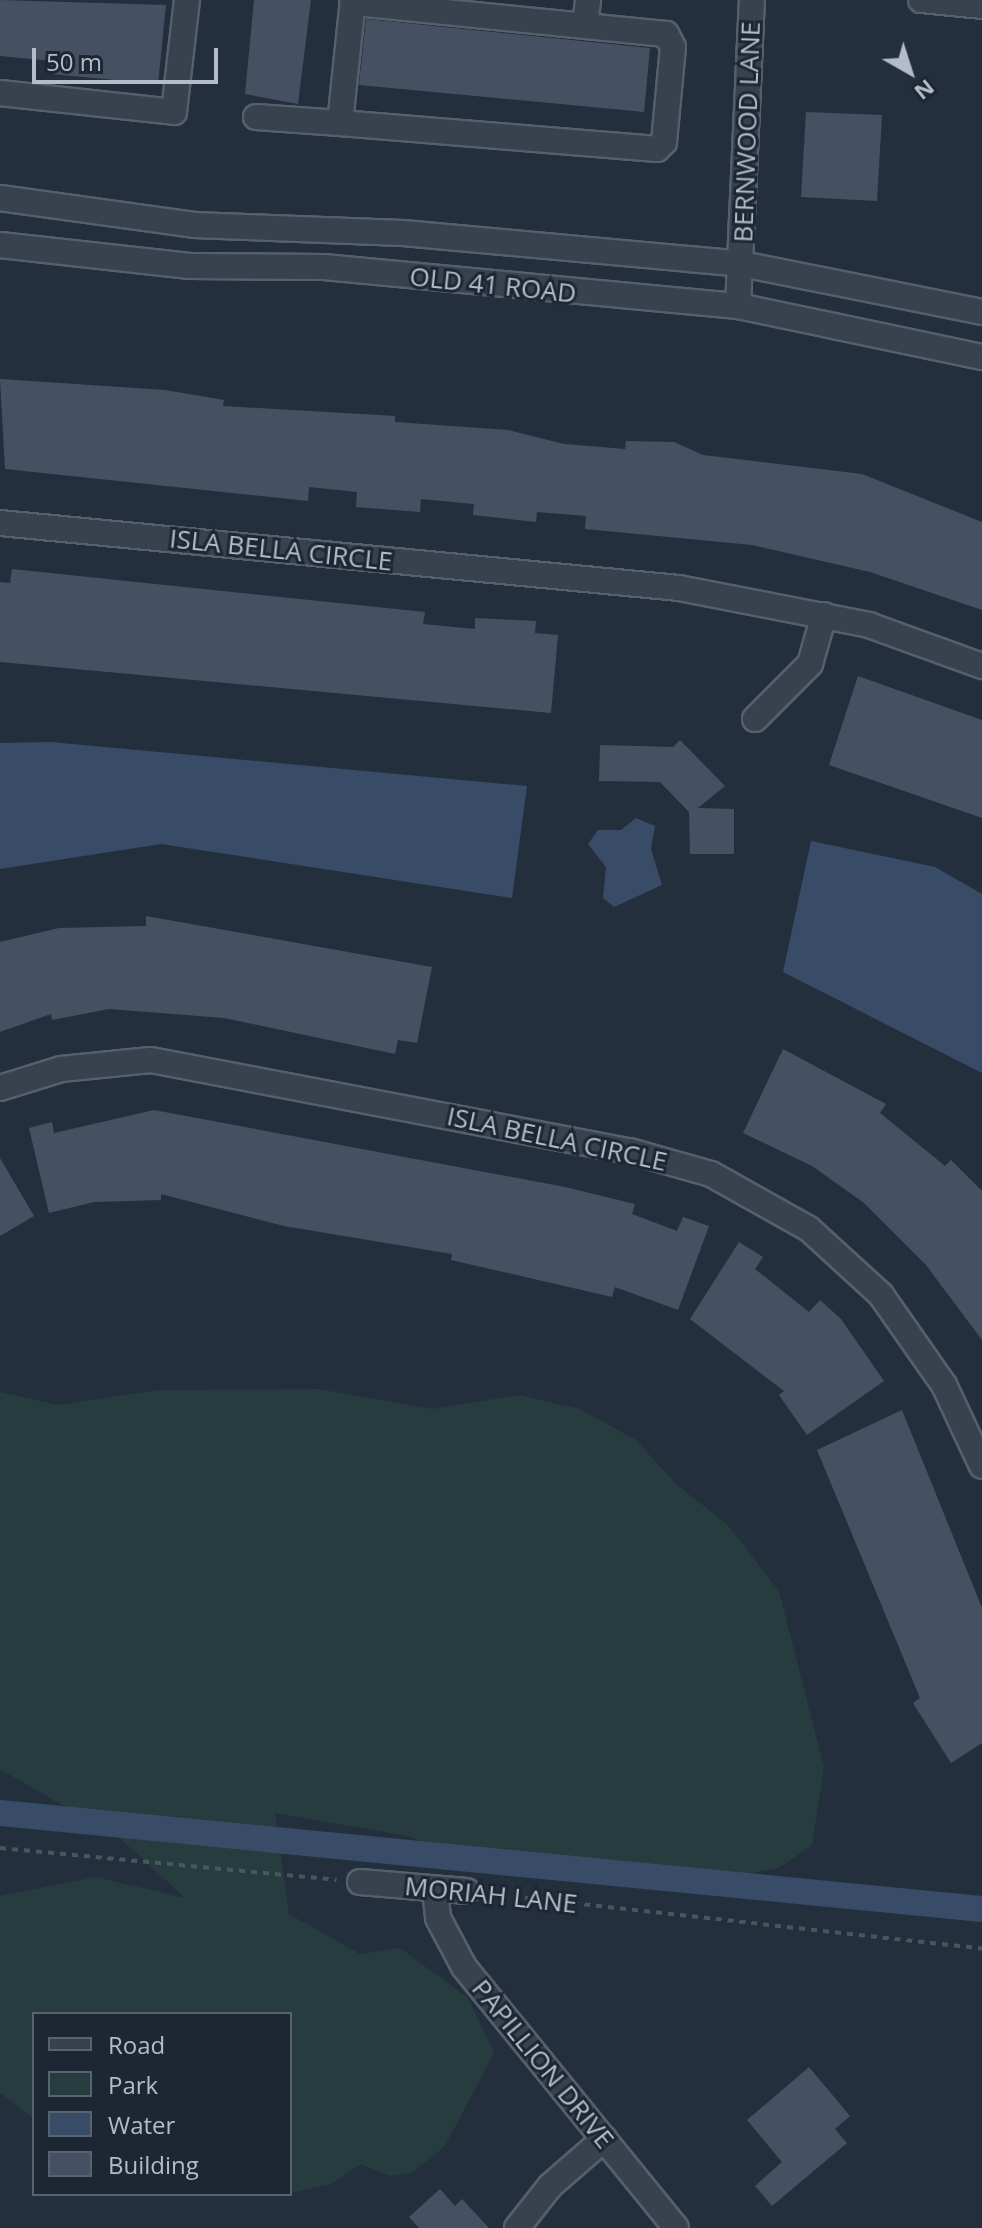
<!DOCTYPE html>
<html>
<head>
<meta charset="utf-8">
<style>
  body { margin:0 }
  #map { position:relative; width:982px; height:2228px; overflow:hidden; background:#242f3e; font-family:"Open Sans",sans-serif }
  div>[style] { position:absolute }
  .green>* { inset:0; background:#263c3f }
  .water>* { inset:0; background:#394c67 }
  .canal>* { height:26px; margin:-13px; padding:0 13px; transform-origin:13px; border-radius:13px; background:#394c67 }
  .building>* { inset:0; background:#455162 }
  .path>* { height:4px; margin-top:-2px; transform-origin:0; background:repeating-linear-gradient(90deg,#44595c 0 6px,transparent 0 12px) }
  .roads { filter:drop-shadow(2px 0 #565f6c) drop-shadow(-2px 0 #565f6c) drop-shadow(0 2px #565f6c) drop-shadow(0 -2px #565f6c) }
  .minor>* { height:24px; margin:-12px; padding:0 12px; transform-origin:12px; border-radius:12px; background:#38414e }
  span { translate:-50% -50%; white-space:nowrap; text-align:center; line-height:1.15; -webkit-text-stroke:6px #1d2633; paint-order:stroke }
  .street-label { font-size:26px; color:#b4bcc9 }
  .legend { position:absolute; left:32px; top:2012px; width:260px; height:184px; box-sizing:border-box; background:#1d2633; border:2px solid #59626f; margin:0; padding:10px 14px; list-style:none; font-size:24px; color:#b4bcc9 }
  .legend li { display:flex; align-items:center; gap:16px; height:40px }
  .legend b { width:40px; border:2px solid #59626f }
  .north { position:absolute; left:870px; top:32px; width:80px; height:80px; -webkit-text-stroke:6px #1d2633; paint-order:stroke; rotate:141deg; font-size:22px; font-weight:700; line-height:32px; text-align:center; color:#b4bcc9 }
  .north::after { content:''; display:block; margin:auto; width:28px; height:36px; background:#b4bcc9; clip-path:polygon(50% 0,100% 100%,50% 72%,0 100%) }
  .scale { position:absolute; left:32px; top:48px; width:186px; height:36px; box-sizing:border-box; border:4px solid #b4bcc9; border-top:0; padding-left:10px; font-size:24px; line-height:28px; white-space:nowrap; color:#b4bcc9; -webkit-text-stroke:6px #1d2633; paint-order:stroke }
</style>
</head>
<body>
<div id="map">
  <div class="green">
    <i style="clip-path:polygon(318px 1389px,432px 1409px,519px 1395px,580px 1409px,636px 1440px,677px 1485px,727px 1524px,779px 1591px,824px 1767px,812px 1845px,779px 1868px,739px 1875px,626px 1872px,588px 1858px,445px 1850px,407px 1836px,275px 1813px,289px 1914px,360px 1954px,400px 1948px,468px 1998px,494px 2053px,445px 2146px,413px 2172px,390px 2176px,361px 2164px,331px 2184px,290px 2193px,290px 2014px,34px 2014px,34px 2119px,0 2093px,0 1896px,96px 1877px,185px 1898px,99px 1819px,86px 1819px,0 1769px,0 1392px,58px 1405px,159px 1390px)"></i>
  </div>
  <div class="water">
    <i style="clip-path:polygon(51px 742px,527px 786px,512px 898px,161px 844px,0 869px,0 743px)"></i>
    <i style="clip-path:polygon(636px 818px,655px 826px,651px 849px,662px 885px,614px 907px,603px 898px,606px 867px,588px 844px,598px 830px,621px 830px)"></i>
    <i style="clip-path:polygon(811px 841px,935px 867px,982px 894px,982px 1073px,783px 972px)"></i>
  </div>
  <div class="canal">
    <i style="left:0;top:1813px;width:987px;rotate:5.58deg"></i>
  </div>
  <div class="building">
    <i style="clip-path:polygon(0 0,166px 5px,158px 84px,51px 74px,52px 61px,0 56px)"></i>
    <i style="clip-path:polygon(254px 0,311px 0,298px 104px,245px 94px)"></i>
    <i style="clip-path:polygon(366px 19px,650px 48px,644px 112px,359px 85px)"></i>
    <i style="clip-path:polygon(806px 112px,882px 115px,877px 201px,801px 197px)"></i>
    <i style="clip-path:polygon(0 379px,165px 390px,224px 400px,223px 406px,395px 416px,395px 422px,508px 430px,564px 444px,625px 449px,626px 441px,674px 442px,703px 455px,862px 474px,982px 522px,982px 610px,870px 572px,752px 545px,585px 529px,586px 516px,537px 512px,536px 522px,473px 515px,474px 504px,421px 499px,420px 512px,356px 507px,357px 492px,309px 487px,308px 501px,5px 469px)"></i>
    <i style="clip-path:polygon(12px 569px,425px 612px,423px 624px,475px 629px,475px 618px,536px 621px,535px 633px,558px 635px,551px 713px,0 662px,0 582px,10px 583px)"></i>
    <i style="clip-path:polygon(858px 676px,982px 720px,982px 818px,829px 765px)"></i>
    <i style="clip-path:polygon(680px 740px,725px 786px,698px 808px,734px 809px,734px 854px,690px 854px,689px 812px,660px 782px,599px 781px,600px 745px,673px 747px)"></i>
    <i style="clip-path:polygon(146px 916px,432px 967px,417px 1043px,398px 1040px,395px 1054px,224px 1018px,109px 1009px,52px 1020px,51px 1014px,0 1032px,0 942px,59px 928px,146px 926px)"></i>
    <i style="clip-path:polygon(783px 1049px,886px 1104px,880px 1113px,945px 1166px,951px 1160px,982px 1191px,982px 1340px,926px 1265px,864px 1203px,812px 1166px,743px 1133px)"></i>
    <i style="clip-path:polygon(154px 1110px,565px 1187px,635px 1204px,632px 1214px,677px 1231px,683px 1217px,709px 1226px,678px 1310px,615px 1287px,612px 1297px,451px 1260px,452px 1254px,284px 1226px,161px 1194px,161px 1200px,94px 1202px,49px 1213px,29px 1128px,52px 1122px,54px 1133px)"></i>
    <i style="clip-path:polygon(0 1158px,34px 1216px,0 1236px)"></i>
    <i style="clip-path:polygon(739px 1242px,763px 1257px,755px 1269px,809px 1312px,820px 1300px,841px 1319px,884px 1381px,807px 1435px,779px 1395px,784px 1391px,690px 1319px)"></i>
    <i style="clip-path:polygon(902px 1410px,982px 1608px,982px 1743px,951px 1763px,913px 1703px,920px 1698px,817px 1450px)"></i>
    <i style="clip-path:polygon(809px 2067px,850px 2116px,835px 2129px,847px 2143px,772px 2206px,755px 2186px,782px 2162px,747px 2120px)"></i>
    <i style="clip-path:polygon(440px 2189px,455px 2206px,462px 2199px,489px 2228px,419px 2228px,409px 2217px)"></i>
  </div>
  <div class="path">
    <i style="left:0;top:1848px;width:338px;rotate:5.4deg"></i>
    <i style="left:489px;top:1894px;width:496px;rotate:6.3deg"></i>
  </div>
  <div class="roads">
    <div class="minor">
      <i style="left:921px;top:0;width:61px;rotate:5.6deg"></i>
      <i style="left:585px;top:25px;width:25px;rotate:-83deg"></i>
      <i style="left:0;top:93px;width:175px;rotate:6.2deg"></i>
      <i style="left:174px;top:112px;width:113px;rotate:-83.4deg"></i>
      <i style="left:256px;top:117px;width:84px;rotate:4.1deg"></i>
      <i style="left:340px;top:123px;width:124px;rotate:-84deg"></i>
      <i style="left:340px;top:123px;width:318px;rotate:4.7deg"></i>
      <i style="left:657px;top:149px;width:10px;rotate:-45deg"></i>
      <i style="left:664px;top:142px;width:95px;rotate:-84.6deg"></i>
      <i style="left:673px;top:47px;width:15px;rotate:-118deg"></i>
      <i style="left:666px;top:34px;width:315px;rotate:-174.3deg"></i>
      <i style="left:0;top:198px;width:196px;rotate:7.9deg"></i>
      <i style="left:194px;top:225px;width:209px;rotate:2.2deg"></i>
      <i style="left:403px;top:233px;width:340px;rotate:5.2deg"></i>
      <i style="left:742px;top:264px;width:245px;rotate:11.3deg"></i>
      <i style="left:0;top:245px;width:191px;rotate:6.3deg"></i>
      <i style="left:190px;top:266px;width:134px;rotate:0.4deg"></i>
      <i style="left:324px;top:267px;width:416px;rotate:5.4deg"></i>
      <i style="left:738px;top:306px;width:249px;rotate:11.8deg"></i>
      <i style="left:738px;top:306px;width:306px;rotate:-87.4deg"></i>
      <i style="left:0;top:523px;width:682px;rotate:5.47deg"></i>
      <i style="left:679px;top:588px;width:194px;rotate:11deg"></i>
      <i style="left:869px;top:625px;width:120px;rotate:19.9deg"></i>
      <i style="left:755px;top:719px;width:78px;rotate:-45deg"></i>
      <i style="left:810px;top:664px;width:51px;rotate:-74.1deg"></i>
      <i style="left:0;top:1088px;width:64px;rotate:-17.3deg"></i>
      <i style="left:61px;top:1069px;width:90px;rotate:-5.7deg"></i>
      <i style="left:151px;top:1060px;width:488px;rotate:10.8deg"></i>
      <i style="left:630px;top:1151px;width:84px;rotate:15.9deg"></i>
      <i style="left:711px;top:1174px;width:112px;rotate:29.3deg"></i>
      <i style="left:809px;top:1229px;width:98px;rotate:42.5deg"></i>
      <i style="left:881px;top:1295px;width:110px;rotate:55deg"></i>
      <i style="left:944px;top:1385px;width:89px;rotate:64.9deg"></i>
      <i style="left:360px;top:1882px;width:107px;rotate:4.8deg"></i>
      <i style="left:435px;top:1889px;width:29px;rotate:84deg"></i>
      <i style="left:438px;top:1918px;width:55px;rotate:62deg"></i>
      <i style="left:464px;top:1967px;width:336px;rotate:50.9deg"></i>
      <i style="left:517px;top:2228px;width:53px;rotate:-51.8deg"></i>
      <i style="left:550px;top:2186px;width:72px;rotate:-41deg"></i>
    </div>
  </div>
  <div class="street-label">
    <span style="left:747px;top:132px;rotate:-88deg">BERNWOOD LANE</span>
    <span style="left:493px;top:285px;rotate:6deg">OLD 41 ROAD</span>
    <span style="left:281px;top:550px;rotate:6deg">ISLA BELLA CIRCLE</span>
    <span style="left:557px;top:1139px;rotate:12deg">ISLA BELLA CIRCLE</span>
    <span style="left:491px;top:1895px;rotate:6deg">MORIAH LANE</span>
    <span style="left:543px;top:2064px;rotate:51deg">PAPILLION DRIVE</span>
  </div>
  <ul class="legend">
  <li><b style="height:10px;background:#38414e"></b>Road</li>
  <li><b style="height:22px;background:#263c3f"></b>Park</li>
  <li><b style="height:22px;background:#394c67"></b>Water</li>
  <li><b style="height:22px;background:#455162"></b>Building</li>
  </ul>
  <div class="north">N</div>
  <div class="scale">50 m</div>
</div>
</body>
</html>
